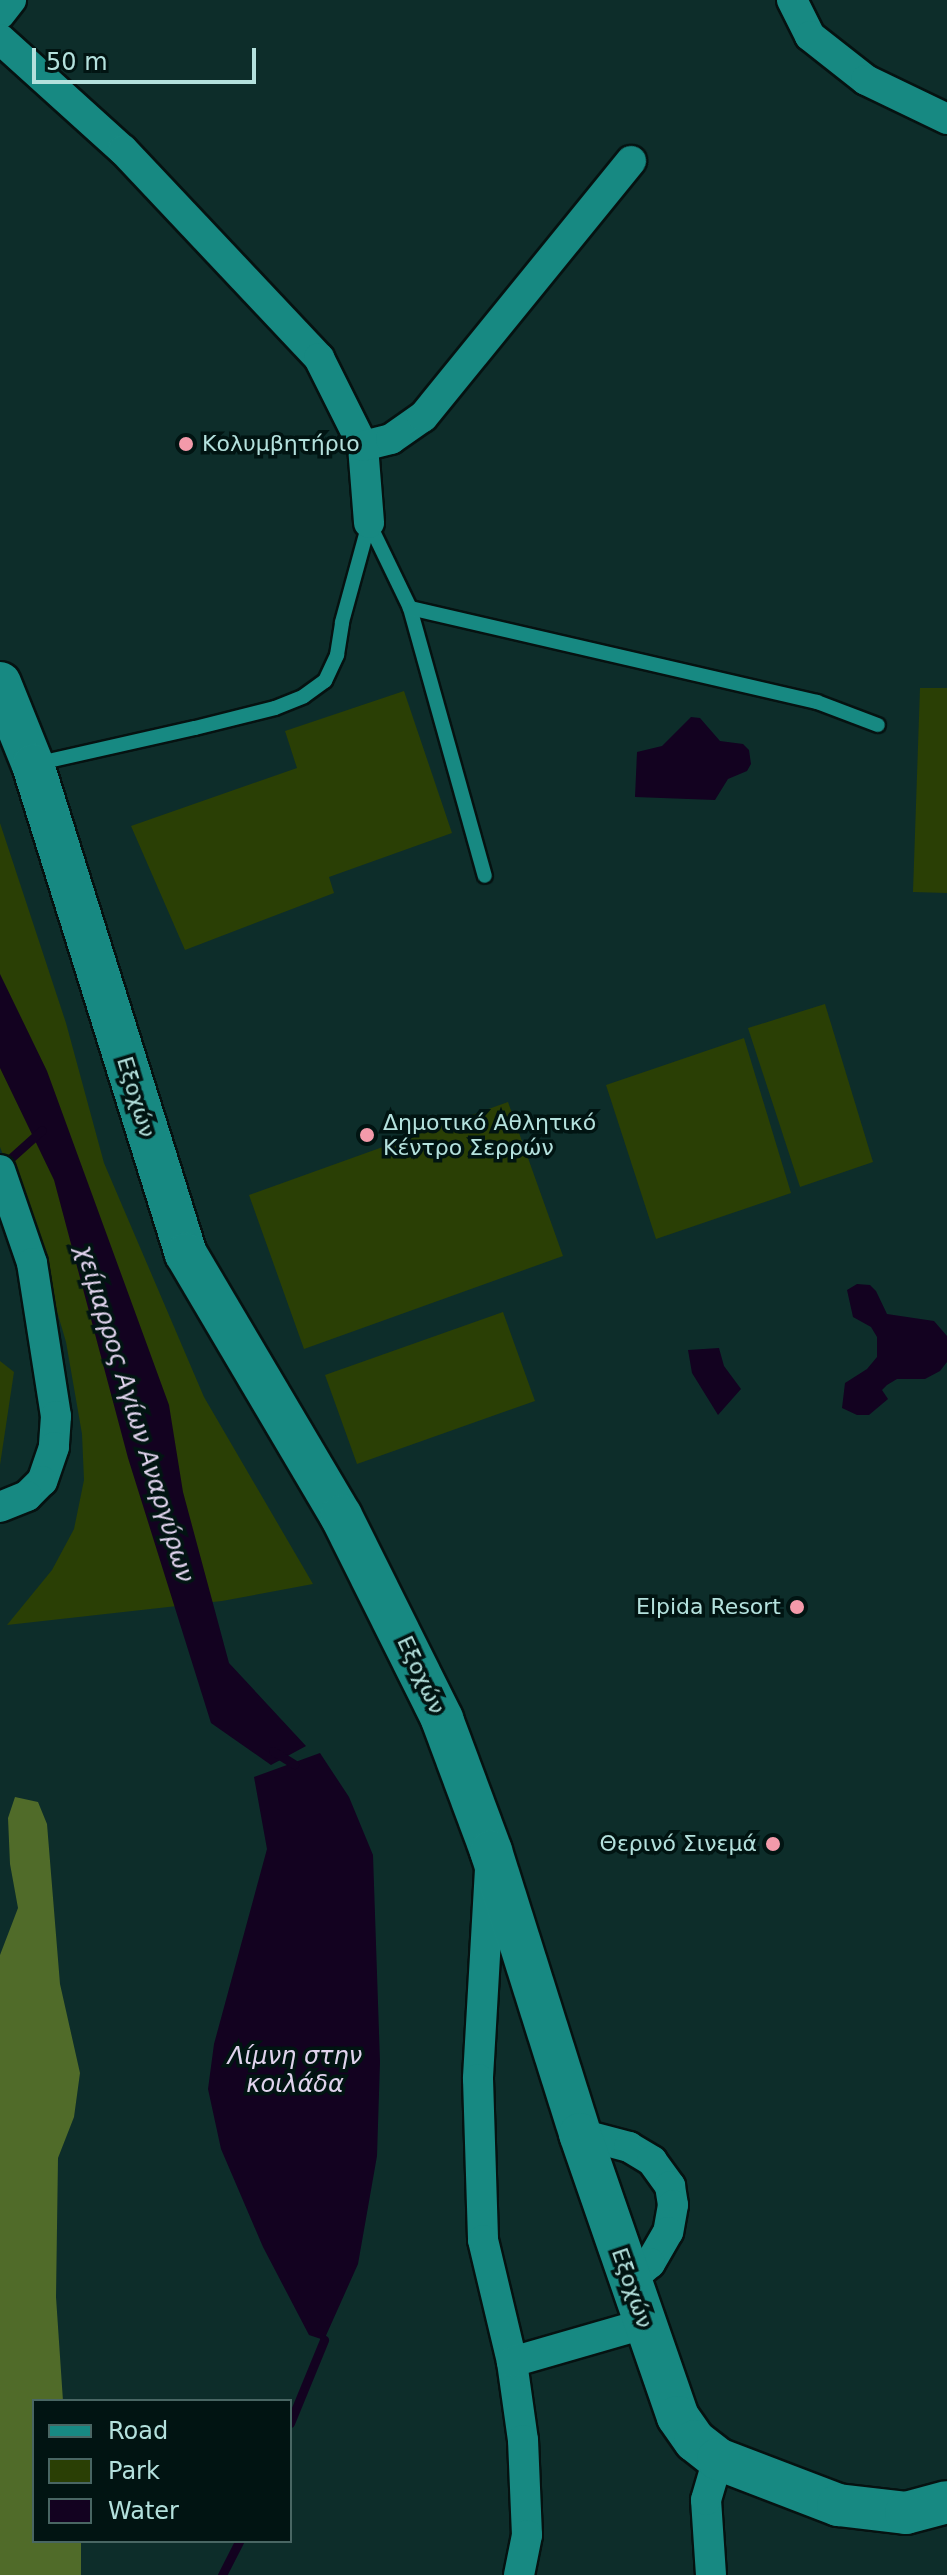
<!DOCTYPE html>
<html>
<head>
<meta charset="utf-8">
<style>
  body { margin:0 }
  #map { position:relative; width:947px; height:2575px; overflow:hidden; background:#0d2d2a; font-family:"DejaVu Sans",sans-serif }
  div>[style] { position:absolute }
  .green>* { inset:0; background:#2a3f05 }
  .forest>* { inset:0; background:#506b29 }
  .water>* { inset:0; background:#130220 }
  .stream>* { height:9px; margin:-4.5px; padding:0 4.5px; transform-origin:4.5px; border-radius:4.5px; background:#130220 }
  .roads { filter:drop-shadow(2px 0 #061211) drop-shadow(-2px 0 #061211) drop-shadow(0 2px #061211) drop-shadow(0 -2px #061211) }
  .service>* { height:14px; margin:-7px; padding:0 7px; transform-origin:7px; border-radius:7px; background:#178982 }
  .minor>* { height:30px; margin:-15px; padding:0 15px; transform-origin:15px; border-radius:15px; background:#178982 }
  .secondary>* { height:42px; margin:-21px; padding:0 21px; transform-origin:21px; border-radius:21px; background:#178982 }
  .dots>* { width:22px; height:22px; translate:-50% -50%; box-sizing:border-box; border:4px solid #011412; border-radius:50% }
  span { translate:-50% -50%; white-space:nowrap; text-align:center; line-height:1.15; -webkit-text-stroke:7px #011412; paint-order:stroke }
  .poi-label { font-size:22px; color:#b4e1dd }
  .left { translate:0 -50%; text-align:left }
  .right { translate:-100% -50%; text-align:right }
  .street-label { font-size:22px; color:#b4e1dd }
  .water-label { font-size:24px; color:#e0d3ed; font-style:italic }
  .legend { position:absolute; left:32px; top:2399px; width:260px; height:144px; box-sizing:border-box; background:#011412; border:2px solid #496663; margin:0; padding:10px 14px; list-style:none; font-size:24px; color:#b4e1dd }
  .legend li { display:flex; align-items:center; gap:16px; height:40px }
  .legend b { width:40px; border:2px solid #496663 }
  .scale { position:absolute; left:32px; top:48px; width:224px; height:36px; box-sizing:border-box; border:4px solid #b4e1dd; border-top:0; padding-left:10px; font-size:24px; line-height:28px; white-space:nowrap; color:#b4e1dd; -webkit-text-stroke:6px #011412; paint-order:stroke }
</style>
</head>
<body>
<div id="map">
  <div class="green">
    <i style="clip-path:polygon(920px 688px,947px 688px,947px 893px,913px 892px)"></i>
    <i style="clip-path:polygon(404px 691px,452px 833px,329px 877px,334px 893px,185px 950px,131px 826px,297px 768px,285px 731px)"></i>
    <i style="clip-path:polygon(0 823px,66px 1023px,104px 1163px,204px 1397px,313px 1584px,222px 1601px,7px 1625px,52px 1570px,74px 1529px,84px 1480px,82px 1434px,66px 1342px,36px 1240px,0 1147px)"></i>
    <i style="clip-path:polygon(825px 1004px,873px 1162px,800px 1187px,748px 1028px)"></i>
    <i style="clip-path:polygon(744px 1038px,791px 1193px,656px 1239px,606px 1085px)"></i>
    <i style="clip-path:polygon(508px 1102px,563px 1256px,304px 1349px,249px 1195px)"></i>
    <i style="clip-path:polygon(503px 1312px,535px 1401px,357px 1464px,325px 1375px)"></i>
    <i style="clip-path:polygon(0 1361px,14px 1372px,0 1465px)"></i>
  </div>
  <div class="forest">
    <i style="clip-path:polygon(15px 1797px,38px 1802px,47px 1824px,60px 1984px,80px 2073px,74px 2117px,58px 2158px,56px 2297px,63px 2401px,34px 2401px,34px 2541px,81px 2541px,81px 2575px,0 2575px,0 1955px,18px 1908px,10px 1864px,8px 1818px)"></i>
  </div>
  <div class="water">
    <i style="clip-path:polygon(691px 717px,700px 718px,720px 741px,743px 744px,749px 750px,751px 764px,747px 771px,728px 779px,715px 800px,635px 797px,637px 752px,662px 746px)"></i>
    <i style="clip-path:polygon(0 974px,47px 1071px,169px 1405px,183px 1492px,229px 1663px,306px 1746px,271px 1765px,211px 1723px,128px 1458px,54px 1180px,0 1068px)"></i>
    <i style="clip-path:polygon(857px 1284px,870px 1285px,876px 1291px,887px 1314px,934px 1321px,947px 1336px,947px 1362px,940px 1371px,925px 1379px,897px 1379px,887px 1385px,882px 1390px,888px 1399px,869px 1415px,857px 1415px,842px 1408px,845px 1383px,867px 1369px,877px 1357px,877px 1337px,871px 1327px,853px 1317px,847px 1290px)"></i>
    <i style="clip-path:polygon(719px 1348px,724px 1366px,741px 1389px,718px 1415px,692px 1373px,688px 1350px)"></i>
    <i style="clip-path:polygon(320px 1753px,349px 1797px,373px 1855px,380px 2062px,377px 2156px,358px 2264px,324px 2340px,309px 2335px,263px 2247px,221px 2149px,208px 2089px,214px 2044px,267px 1849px,254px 1777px)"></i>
  </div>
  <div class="stream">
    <i style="left:3px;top:1165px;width:52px;rotate:-41.9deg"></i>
    <i style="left:273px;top:1751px;width:25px;rotate:32deg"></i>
    <i style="left:290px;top:2423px;width:90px;rotate:-67.7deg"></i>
    <i style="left:222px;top:2575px;width:38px;rotate:-63deg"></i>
  </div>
  <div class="roads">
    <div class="service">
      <i style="left:369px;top:523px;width:94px;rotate:64.2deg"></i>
      <i style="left:410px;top:608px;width:278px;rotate:74.4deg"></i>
      <i style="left:410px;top:608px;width:418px;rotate:13deg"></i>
      <i style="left:817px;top:702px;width:65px;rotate:20.7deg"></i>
      <i style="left:35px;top:764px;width:164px;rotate:-12.7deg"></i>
      <i style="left:195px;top:728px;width:82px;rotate:-14deg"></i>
      <i style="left:275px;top:708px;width:31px;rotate:-22deg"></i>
      <i style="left:304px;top:696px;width:26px;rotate:-36deg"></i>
      <i style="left:325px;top:681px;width:29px;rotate:-65deg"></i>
      <i style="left:337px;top:655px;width:33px;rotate:-81deg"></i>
      <i style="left:342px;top:622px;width:103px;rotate:-74.7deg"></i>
    </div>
    <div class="minor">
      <i style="left:792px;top:0;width:40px;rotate:63.4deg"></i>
      <i style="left:810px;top:36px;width:71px;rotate:38.2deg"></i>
      <i style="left:866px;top:80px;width:90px;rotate:25.7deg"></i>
      <i style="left:0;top:14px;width:18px;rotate:-52deg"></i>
      <i style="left:0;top:39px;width:166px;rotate:42.1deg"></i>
      <i style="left:123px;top:150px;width:286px;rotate:46.7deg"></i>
      <i style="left:319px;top:358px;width:98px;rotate:63.4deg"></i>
      <i style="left:363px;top:446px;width:77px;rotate:85.5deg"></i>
      <i style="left:363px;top:446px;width:29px;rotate:-14deg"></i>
      <i style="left:391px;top:439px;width:39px;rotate:-35deg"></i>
      <i style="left:423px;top:417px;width:330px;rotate:-50.9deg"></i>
      <i style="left:0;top:1170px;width:98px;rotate:71deg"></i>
      <i style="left:32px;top:1263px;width:155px;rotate:81.1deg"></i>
      <i style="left:56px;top:1416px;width:31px;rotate:94deg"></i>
      <i style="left:54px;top:1447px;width:36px;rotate:109deg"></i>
      <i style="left:42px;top:1481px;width:21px;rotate:135deg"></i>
      <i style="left:27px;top:1496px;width:29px;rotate:158deg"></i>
      <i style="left:490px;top:1869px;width:210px;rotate:93.3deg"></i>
      <i style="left:478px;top:2079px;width:161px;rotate:88.2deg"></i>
      <i style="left:483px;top:2240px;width:125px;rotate:76.6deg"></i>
      <i style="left:512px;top:2362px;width:79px;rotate:82deg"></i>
      <i style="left:523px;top:2440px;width:95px;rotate:87.6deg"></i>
      <i style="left:527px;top:2535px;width:41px;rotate:101.3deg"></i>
      <i style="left:580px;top:2134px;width:51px;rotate:14.9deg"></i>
      <i style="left:629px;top:2147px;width:27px;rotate:31deg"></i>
      <i style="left:652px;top:2161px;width:31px;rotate:54deg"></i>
      <i style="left:670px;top:2186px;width:19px;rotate:81deg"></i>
      <i style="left:673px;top:2205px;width:27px;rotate:100deg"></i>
      <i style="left:668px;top:2232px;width:36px;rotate:120deg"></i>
      <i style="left:650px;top:2263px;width:28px;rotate:139deg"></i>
      <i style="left:512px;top:2362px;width:137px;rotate:-16.1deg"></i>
      <i style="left:711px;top:2575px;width:75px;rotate:-93.8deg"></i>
      <i style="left:706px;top:2500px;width:43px;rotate:-73.7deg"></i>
    </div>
    <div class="secondary">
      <i style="left:0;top:683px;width:88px;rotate:68.1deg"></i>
      <i style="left:33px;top:765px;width:512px;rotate:72.63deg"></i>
      <i style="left:186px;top:1254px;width:304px;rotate:59.4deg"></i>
      <i style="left:341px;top:1516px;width:227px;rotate:63.5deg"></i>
      <i style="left:442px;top:1719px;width:141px;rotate:69.6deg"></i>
      <i style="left:491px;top:1851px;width:297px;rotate:72.5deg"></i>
      <i style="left:580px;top:2134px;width:299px;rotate:70.9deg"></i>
      <i style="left:678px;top:2417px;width:29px;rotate:55deg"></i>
      <i style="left:695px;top:2441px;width:29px;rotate:38deg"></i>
      <i style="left:718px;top:2459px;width:129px;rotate:21deg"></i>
      <i style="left:838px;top:2505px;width:68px;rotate:6.7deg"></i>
      <i style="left:906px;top:2513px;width:42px;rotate:-15deg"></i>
    </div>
  </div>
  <div class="dots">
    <i style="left:186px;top:444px;background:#f39aaa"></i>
    <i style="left:367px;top:1135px;background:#f39aaa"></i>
    <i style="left:797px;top:1607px;background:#f39aaa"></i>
    <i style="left:773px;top:1844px;background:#f39aaa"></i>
  </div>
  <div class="poi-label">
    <span class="left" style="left:202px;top:444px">Κολυμβητήριο</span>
    <span class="left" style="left:383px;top:1135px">Δημοτικό Αθλητικό<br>Κέντρο Σερρών</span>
    <span class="right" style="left:781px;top:1607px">Elpida Resort</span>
    <span class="right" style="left:757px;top:1844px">Θερινό Σινεμά</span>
  </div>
  <div class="street-label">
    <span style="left:136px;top:1097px;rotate:73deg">Εξοχών</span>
    <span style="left:421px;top:1675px;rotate:65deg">Εξοχών</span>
    <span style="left:632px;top:2288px;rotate:71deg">Εξοχών</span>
  </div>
  <div class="water-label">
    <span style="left:134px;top:1414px;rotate:73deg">χείμαρρος Αγίων Αναργύρων</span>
    <span style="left:295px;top:2071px">Λίμνη στην<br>κοιλάδα</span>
  </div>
  <ul class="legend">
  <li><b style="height:10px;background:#178982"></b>Road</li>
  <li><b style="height:22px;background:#2a3f05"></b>Park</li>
  <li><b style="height:22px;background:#130220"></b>Water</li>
  </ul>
  <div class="scale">50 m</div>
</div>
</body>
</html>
